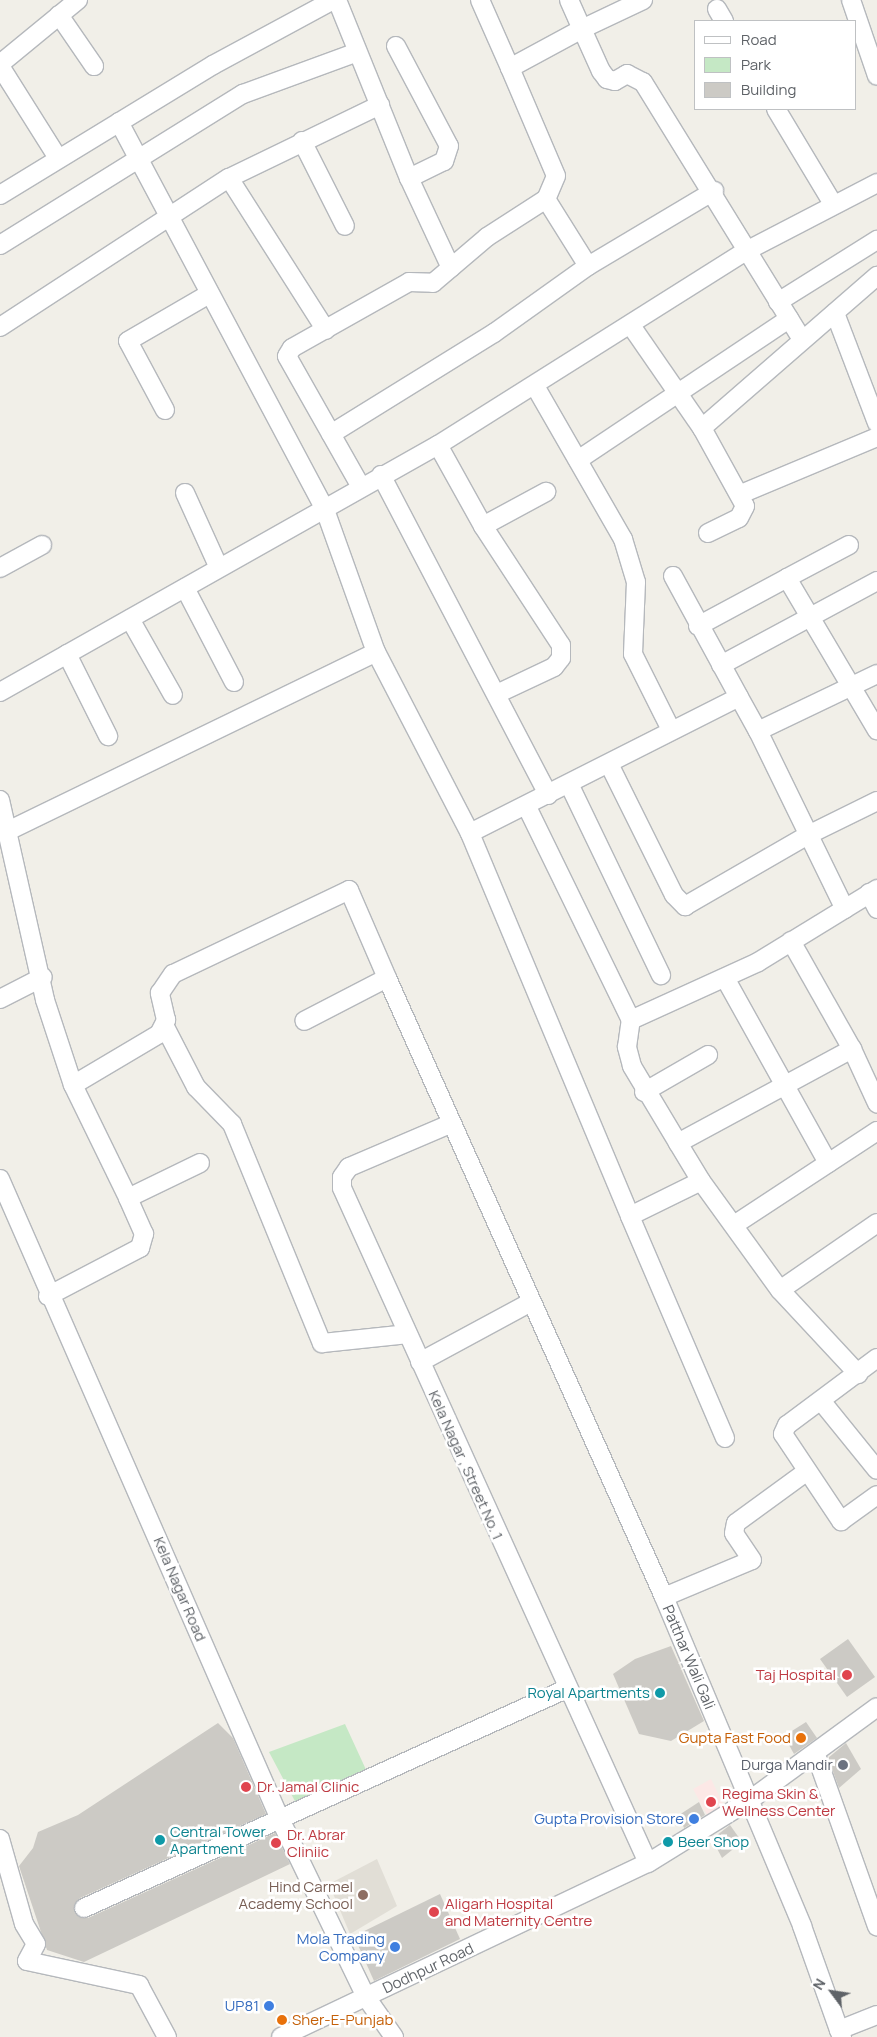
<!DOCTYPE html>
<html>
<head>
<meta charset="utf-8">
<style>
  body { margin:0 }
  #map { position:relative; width:877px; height:2037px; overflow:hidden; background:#f1efe8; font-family:Manrope,sans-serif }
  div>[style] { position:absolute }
  .education>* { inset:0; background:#e1ded6 }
  .medical>* { inset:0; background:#fce8e6 }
  .green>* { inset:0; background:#c5e8c5 }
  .building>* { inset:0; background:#cccac5 }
  .roads { filter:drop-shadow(1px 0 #b5b8bc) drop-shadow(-1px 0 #b5b8bc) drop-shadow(0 1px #b5b8bc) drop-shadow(0 -1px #b5b8bc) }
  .minor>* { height:18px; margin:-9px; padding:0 9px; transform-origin:9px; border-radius:9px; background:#fff }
  .dots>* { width:14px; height:14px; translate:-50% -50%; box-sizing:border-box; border:2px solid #fff; border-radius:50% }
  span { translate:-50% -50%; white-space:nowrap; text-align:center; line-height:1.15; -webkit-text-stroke:5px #fff; paint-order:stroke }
  .street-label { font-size:15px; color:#5f6368 }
  .health-label { font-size:15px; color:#be3a42 }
  .right { translate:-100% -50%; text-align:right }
  .left { translate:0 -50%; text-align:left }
  .culture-label { font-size:15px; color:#0d838f }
  .food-label { font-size:15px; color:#c56008 }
  .worship-label { font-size:15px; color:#5b616d }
  .shop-label { font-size:15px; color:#366cbe }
  .education-label { font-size:15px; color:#785e54 }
  .legend { position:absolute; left:694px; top:20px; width:162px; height:90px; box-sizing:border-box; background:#fff; border:1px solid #bfc1c3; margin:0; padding:6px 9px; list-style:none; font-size:15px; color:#5f6368 }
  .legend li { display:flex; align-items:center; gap:10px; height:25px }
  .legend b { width:25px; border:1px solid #bfc1c3 }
  .north { position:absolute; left:807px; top:1967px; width:50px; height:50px; -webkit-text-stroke:4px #fff; paint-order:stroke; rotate:301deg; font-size:14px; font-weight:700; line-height:20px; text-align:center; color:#5f6368 }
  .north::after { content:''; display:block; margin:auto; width:18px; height:22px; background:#5f6368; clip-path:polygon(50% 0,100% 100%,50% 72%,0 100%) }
</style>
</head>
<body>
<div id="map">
  <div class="education">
    <i style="clip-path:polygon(377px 1859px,397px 1906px,350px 1934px,329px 1884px)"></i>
  </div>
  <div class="medical">
    <i style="clip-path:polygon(711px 1779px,728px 1814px,712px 1824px,693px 1789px)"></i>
  </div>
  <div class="green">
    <i style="clip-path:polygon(345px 1724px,368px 1774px,297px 1805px,269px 1752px)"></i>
  </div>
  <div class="building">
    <i style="clip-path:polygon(848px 1639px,875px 1677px,847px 1697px,820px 1659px)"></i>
    <i style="clip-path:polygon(671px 1646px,704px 1721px,671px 1741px,639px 1734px,613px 1674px,635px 1659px)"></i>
    <i style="clip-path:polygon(806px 1722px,817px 1738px,794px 1754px,784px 1736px)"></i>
    <i style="clip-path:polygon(218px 1723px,233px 1738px,266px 1814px,80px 1898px,75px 1913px,88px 1918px,275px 1833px,290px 1864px,84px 1962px,47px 1950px,19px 1866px,33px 1848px,38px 1832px,78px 1815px)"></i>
    <i style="clip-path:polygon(846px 1743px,861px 1769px,839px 1788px,828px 1758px)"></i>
    <i style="clip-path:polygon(699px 1802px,705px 1815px,684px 1828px,679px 1815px)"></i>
    <i style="clip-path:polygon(730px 1825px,742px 1842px,722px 1858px,712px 1839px)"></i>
    <i style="clip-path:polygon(440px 1894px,460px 1939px,374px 1981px,354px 1936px)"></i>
  </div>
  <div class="roads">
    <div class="minor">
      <i style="left:337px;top:0;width:192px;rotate:68deg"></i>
      <i style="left:409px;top:178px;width:99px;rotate:65deg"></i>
      <i style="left:480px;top:0;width:74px;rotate:66.2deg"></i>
      <i style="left:569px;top:0;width:32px;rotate:66deg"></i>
      <i style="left:582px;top:29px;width:82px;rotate:151.6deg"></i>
      <i style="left:510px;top:68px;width:117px;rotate:66.9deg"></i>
      <i style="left:556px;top:176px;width:25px;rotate:113deg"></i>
      <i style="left:546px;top:199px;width:79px;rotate:57.9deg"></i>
      <i style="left:643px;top:0;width:68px;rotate:154.6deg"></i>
      <i style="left:582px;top:29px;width:46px;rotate:65.7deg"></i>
      <i style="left:601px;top:71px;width:10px;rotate:53deg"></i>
      <i style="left:607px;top:79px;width:8px;rotate:14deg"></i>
      <i style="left:615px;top:81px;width:14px;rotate:-30deg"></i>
      <i style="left:627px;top:74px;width:18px;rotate:27deg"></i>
      <i style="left:643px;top:82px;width:302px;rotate:58.3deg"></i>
      <i style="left:851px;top:0;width:80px;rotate:71.1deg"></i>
      <i style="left:717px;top:9px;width:14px;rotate:60deg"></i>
      <i style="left:59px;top:15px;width:62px;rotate:55.5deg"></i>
      <i style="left:396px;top:46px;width:113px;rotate:62.1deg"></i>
      <i style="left:449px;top:146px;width:16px;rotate:108deg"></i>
      <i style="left:444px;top:161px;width:39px;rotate:154deg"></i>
      <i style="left:0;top:64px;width:101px;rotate:-39.4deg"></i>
      <i style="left:0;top:66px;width:109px;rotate:57.8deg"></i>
      <i style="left:776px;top:109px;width:111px;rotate:59deg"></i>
      <i style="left:119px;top:122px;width:436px;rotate:62deg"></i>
      <i style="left:324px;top:507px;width:154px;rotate:70.3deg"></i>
      <i style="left:376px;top:652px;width:204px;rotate:62.6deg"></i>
      <i style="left:302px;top:141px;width:95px;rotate:63.2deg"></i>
      <i style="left:229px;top:178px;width:180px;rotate:57.5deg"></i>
      <i style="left:0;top:195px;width:250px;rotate:-31.4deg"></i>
      <i style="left:213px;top:65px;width:136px;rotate:-28.4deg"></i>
      <i style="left:0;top:245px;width:286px;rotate:-31.9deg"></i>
      <i style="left:243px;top:94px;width:122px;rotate:-20.1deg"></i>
      <i style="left:778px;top:302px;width:117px;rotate:-32.1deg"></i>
      <i style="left:835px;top:313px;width:118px;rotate:69.1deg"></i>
      <i style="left:0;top:327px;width:273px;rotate:-33.1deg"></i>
      <i style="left:229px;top:178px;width:168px;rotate:-25.8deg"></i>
      <i style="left:632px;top:327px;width:123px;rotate:55.3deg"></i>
      <i style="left:535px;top:386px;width:177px;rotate:60.1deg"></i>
      <i style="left:623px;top:539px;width:45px;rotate:73.2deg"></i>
      <i style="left:636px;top:582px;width:72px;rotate:92.4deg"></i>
      <i style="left:633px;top:654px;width:85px;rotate:63.4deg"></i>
      <i style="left:165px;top:410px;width:78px;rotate:-118.2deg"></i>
      <i style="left:128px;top:341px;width:94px;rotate:-30.1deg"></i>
      <i style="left:331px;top:434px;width:192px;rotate:-31.8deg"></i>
      <i style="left:494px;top:333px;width:115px;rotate:-35.5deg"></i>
      <i style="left:588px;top:266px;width:147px;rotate:-30.8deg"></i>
      <i style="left:438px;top:445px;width:93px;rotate:60.9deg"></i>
      <i style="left:483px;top:526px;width:142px;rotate:56.8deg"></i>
      <i style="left:561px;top:645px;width:13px;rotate:90deg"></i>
      <i style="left:561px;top:658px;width:11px;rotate:128deg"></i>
      <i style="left:554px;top:667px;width:63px;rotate:154.7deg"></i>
      <i style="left:578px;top:460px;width:254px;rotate:-33.8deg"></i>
      <i style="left:381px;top:475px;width:361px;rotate:62.4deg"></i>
      <i style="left:361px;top:487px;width:150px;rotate:-119.5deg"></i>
      <i style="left:287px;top:356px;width:9px;rotate:-58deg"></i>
      <i style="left:292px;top:348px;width:134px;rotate:-29.4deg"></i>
      <i style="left:409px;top:282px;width:24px;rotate:2deg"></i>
      <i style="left:433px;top:283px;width:71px;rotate:-40.4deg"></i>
      <i style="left:487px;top:237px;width:70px;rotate:-32.8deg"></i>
      <i style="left:185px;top:493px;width:82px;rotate:65.6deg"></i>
      <i style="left:741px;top:494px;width:147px;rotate:-22.7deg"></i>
      <i style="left:483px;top:526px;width:72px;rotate:-28.4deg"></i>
      <i style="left:708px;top:533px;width:34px;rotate:-26deg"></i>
      <i style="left:739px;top:518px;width:13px;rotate:-63deg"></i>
      <i style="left:745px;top:506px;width:89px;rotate:-118.9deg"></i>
      <i style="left:702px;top:428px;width:232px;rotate:-41deg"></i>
      <i style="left:849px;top:545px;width:70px;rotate:152deg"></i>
      <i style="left:787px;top:578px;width:177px;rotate:59.4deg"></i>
      <i style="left:0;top:568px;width:48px;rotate:-28.7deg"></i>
      <i style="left:673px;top:576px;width:138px;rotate:61.4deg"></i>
      <i style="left:185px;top:588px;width:106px;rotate:62.5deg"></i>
      <i style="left:130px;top:619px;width:87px;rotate:60.5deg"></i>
      <i style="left:698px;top:626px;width:101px;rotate:-28.3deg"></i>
      <i style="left:67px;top:654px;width:92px;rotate:63.4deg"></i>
      <i style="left:721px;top:665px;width:177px;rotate:-28.3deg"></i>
      <i style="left:0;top:692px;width:503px;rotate:-29.42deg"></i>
      <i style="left:438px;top:445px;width:364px;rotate:-32.2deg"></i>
      <i style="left:746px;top:251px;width:148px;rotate:-27.4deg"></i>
      <i style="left:758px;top:731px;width:198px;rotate:64deg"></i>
      <i style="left:609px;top:764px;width:146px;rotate:63.6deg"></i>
      <i style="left:674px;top:895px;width:16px;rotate:45deg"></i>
      <i style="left:685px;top:906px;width:140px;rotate:-30deg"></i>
      <i style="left:806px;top:836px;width:79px;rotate:-26.2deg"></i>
      <i style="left:570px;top:786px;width:210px;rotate:64.3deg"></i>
      <i style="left:0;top:800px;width:205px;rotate:77.3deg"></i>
      <i style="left:45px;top:1000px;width:89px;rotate:71.8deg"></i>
      <i style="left:73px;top:1085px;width:100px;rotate:-30.7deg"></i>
      <i style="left:159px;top:1034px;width:16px;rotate:-63deg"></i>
      <i style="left:166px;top:1020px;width:28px;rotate:-103deg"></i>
      <i style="left:160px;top:993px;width:23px;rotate:-56deg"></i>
      <i style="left:173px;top:974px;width:195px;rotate:-25.5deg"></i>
      <i style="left:349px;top:890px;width:96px;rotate:66.6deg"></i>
      <i style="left:387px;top:978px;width:93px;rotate:152.6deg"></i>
      <i style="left:527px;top:807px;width:237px;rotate:64deg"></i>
      <i style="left:8px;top:831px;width:409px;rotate:-25.9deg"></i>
      <i style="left:869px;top:893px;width:18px;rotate:63deg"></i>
      <i style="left:387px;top:978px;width:678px;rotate:65.89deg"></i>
      <i style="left:664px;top:1597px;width:357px;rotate:67.2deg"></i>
      <i style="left:802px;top:1926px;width:110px;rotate:70.4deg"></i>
      <i style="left:725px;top:978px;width:212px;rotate:60.9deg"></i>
      <i style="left:0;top:999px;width:48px;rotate:-27.1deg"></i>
      <i style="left:165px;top:1027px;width:68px;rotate:62.7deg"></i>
      <i style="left:196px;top:1087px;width:52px;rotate:45.8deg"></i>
      <i style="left:232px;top:1124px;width:237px;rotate:67.7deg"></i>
      <i style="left:322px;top:1343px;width:85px;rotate:-6deg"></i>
      <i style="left:852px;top:1049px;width:60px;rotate:65.2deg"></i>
      <i style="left:73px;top:1085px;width:126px;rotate:64deg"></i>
      <i style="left:644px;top:1092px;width:74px;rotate:-30deg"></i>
      <i style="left:450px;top:1124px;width:110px;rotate:156.9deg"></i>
      <i style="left:349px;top:1167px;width:12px;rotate:125deg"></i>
      <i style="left:342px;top:1177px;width:11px;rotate:90deg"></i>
      <i style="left:342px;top:1188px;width:741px;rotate:65.61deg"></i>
      <i style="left:678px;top:1143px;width:90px;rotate:-120.9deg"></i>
      <i style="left:632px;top:1066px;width:20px;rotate:-105deg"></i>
      <i style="left:627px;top:1047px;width:27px;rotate:-82deg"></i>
      <i style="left:631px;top:1020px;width:140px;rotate:-24.5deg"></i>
      <i style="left:758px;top:962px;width:140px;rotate:-31.5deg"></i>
      <i style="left:0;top:1179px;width:696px;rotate:66.38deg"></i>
      <i style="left:279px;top:1817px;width:200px;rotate:64.2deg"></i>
      <i style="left:366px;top:1997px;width:49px;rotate:55deg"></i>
      <i style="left:701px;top:1181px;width:135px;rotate:54.1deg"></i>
      <i style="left:780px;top:1290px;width:115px;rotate:47.1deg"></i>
      <i style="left:630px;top:1216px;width:415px;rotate:-112.7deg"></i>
      <i style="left:470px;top:833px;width:301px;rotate:-26.8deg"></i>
      <i style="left:739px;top:697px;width:39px;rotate:61deg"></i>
      <i style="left:758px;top:731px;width:132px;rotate:-25.6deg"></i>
      <i style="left:734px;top:1225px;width:171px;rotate:-33.3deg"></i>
      <i style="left:780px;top:1290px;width:118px;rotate:-34.6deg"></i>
      <i style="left:48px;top:1296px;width:104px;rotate:-27.6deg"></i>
      <i style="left:140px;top:1248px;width:15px;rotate:-74deg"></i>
      <i style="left:144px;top:1234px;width:39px;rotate:-114deg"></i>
      <i style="left:128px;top:1198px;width:80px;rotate:-25.9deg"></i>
      <i style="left:877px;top:1358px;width:112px;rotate:143.3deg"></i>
      <i style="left:787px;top:1425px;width:10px;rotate:114deg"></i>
      <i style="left:783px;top:1434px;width:105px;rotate:56.3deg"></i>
      <i style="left:841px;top:1521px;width:44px;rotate:-35.8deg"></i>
      <i style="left:420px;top:1362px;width:126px;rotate:-28.4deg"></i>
      <i style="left:822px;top:1402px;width:87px;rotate:51deg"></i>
      <i style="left:725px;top:1438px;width:241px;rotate:-113.2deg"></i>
      <i style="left:630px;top:1216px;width:79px;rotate:-26.2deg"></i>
      <i style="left:701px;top:1181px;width:44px;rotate:-121.2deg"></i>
      <i style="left:678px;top:1143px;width:198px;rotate:-28.4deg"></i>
      <i style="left:852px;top:1049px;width:124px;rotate:-119.5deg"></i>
      <i style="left:664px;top:1597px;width:95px;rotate:-22.8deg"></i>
      <i style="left:752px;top:1560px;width:32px;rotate:-124deg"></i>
      <i style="left:734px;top:1533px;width:10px;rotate:-79deg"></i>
      <i style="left:736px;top:1523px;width:87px;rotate:-36.1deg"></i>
      <i style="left:816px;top:1755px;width:182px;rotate:70.4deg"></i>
      <i style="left:0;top:1839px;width:88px;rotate:74.2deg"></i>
      <i style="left:24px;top:1924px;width:23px;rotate:59deg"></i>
      <i style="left:36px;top:1944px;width:19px;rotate:118deg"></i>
      <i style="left:27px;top:1961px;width:115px;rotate:12.1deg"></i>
      <i style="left:139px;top:1985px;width:59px;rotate:61.7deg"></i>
      <i style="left:84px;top:1908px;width:529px;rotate:-24.43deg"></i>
      <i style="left:281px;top:2037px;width:406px;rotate:-25.4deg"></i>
      <i style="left:648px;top:1863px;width:120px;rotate:-31.7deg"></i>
      <i style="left:750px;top:1800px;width:157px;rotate:-36.2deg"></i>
      <i style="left:842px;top:2037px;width:8px;rotate:-113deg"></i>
      <i style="left:839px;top:2030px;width:41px;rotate:-21.5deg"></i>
    </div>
  </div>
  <div class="dots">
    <i style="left:847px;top:1675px;background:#e0444e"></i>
    <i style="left:660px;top:1693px;background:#0f9aa8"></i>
    <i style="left:801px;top:1738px;background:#e8710a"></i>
    <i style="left:843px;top:1765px;background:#6b7280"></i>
    <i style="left:246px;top:1787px;background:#e0444e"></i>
    <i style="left:711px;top:1802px;background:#e0444e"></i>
    <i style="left:694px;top:1819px;background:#3f7fe0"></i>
    <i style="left:160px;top:1840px;background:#0f9aa8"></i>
    <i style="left:668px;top:1842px;background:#0f9aa8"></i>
    <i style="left:276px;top:1843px;background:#e0444e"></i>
    <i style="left:363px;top:1895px;background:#8d6e63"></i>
    <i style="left:434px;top:1912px;background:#e0444e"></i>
    <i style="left:395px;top:1947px;background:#3f7fe0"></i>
    <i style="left:269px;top:2006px;background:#3f7fe0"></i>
    <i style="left:282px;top:2020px;background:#e8710a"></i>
  </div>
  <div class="street-label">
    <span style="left:466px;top:1465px;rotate:66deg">Kela Nagar , Street No. 1</span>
    <span style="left:180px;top:1589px;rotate:67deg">Kela Nagar Road</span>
    <span style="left:689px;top:1657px;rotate:67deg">Patthar Wali Gali</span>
    <span style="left:428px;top:1968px;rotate:-25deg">Dodhpur Road</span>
  </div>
  <div class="health-label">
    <span class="right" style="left:836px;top:1675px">Taj Hospital</span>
    <span class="left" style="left:257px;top:1787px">Dr. Jamal Clinic</span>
    <span class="left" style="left:722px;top:1802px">Regima Skin &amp;<br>Wellness Center</span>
    <span class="left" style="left:287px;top:1843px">Dr. Abrar<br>Cliniic</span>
    <span class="left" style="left:445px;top:1912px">Aligarh Hospital<br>and Maternity Centre</span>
  </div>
  <div class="culture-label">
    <span class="right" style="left:650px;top:1693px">Royal Apartments</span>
    <span class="left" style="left:170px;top:1840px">Central Tower<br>Apartment</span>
    <span class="left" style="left:678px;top:1842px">Beer Shop</span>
  </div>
  <div class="food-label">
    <span class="right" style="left:791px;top:1738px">Gupta Fast Food</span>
    <span class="left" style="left:292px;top:2020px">Sher-E-Punjab</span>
  </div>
  <div class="worship-label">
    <span class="right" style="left:833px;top:1765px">Durga Mandir</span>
  </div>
  <div class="shop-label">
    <span class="right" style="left:684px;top:1819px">Gupta Provision Store</span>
    <span class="right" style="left:385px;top:1947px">Mola Trading<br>Company</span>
    <span class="right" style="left:259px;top:2006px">UP81</span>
  </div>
  <div class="education-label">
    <span class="right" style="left:353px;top:1895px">Hind Carmel<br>Academy School</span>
  </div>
  <ul class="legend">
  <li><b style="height:6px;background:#fff"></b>Road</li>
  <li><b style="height:14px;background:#c5e8c5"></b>Park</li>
  <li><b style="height:14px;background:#cccac5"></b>Building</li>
  </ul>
  <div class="north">N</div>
</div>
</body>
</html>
